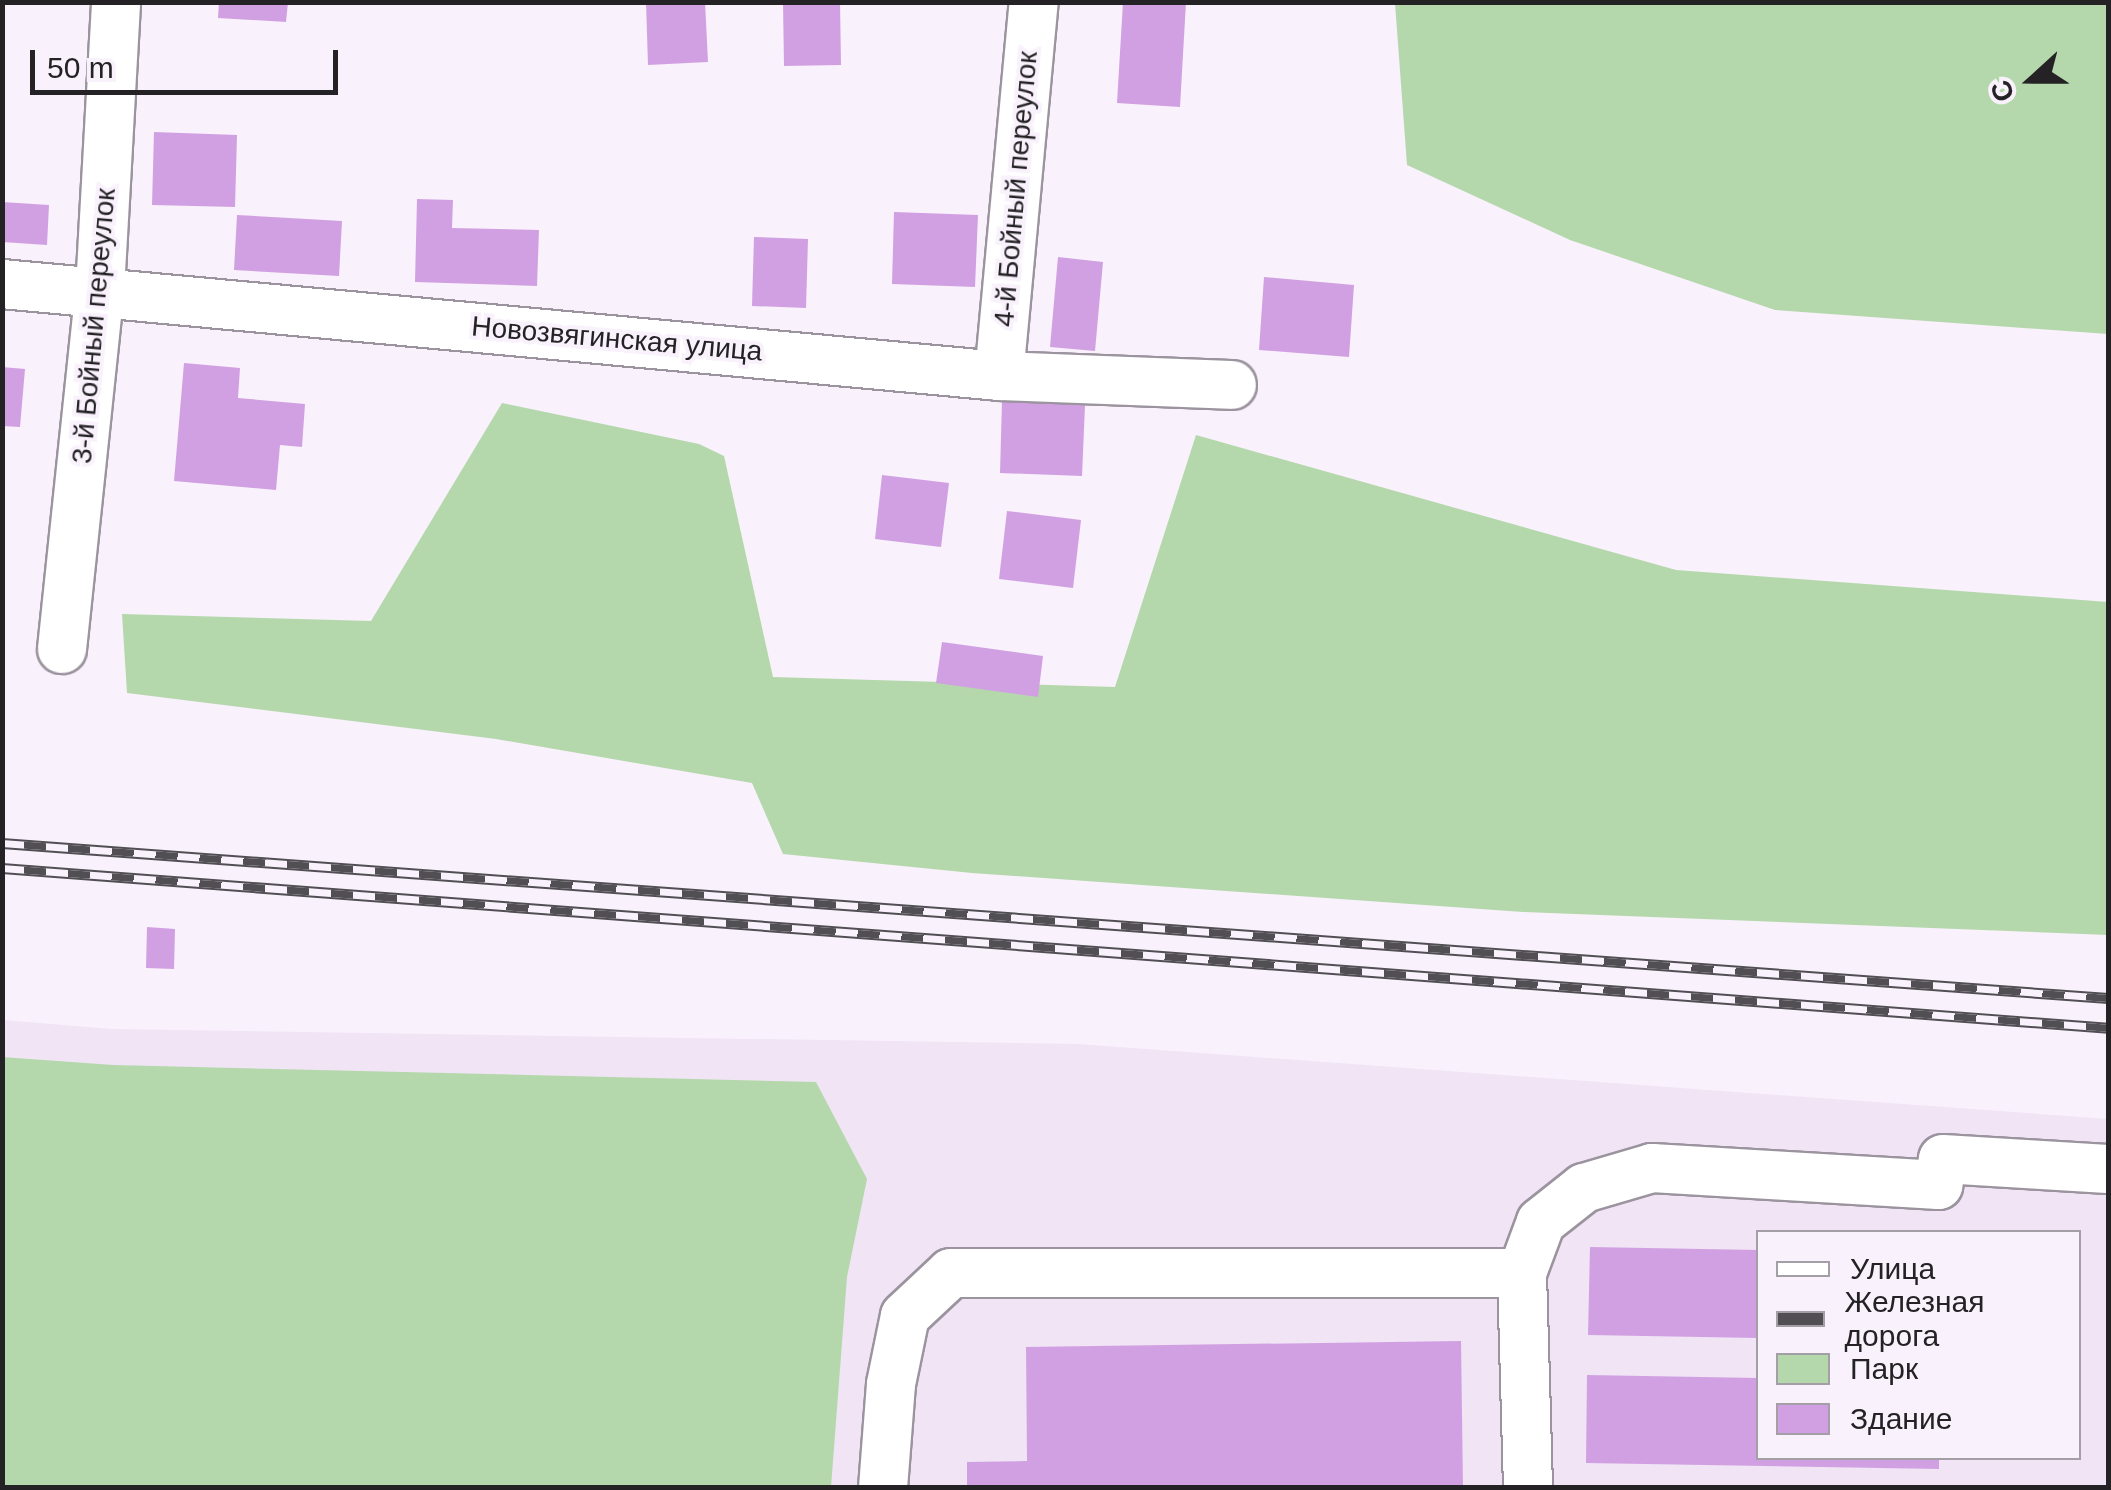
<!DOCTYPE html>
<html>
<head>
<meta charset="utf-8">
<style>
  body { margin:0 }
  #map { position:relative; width:2111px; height:1490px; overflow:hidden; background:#f9f1fc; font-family:Helvetica,sans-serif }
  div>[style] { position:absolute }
  .built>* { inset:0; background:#f0e4f5 }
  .green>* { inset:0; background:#b4d8ab }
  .building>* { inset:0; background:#d1a0e2 }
  .roads { filter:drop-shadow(2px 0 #9b949e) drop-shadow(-2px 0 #9b949e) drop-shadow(0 2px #9b949e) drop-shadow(0 -2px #9b949e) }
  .minor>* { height:48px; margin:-24px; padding:0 24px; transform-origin:24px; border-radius:24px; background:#fff }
  .rail>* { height:11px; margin-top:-5.5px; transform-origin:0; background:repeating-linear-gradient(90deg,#f9f1fc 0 22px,#524f54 0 44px); box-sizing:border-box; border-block:2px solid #524f54 }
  span { translate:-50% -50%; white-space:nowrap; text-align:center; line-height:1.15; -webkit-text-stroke:8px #f9f1fc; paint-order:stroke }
  .street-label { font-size:28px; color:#242225 }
  .frame { position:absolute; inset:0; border:5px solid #242225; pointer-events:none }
  .legend { position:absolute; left:1756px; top:1230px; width:325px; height:230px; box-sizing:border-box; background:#f9f1fc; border:2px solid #a49ea6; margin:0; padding:12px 18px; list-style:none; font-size:30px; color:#242225 }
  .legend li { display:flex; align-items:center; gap:20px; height:50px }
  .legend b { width:50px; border:2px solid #a49ea6 }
  .north { position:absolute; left:1981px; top:30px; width:100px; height:100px; -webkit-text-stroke:8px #f9f1fc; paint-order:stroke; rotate:249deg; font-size:28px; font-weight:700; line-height:40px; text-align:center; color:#242225 }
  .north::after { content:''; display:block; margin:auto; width:35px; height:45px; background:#242225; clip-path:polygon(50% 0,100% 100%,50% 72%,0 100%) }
  .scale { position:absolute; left:30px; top:50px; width:308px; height:45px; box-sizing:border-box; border:5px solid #242225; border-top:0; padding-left:12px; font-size:30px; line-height:35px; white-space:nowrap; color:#242225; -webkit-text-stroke:8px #f9f1fc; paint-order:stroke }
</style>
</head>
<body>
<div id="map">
  <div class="built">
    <i style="clip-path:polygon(evenodd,2px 1020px,111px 1029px,1077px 1044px,2108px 1119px,2108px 1487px,3px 1487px,2px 1020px,1758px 1232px,2078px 1232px,2078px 1458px,1758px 1458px,1758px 1232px)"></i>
  </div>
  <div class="green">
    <i style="clip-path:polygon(1395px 3px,2108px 3px,2108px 334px,1775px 310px,1570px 240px,1407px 165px)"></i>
    <i style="clip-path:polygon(502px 403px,699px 444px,724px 456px,773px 677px,1115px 687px,1196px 435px,1676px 570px,2108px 602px,2108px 935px,1523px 912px,972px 873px,783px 854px,752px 783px,496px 739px,127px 693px,122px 614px,371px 621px)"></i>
    <i style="clip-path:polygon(2px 1057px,113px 1065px,816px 1082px,867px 1179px,847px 1277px,831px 1487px,3px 1487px)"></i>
  </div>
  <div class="building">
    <i style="clip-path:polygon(219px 2px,288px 2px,286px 22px,218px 18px)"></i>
    <i style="clip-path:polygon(646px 2px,705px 2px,708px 62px,648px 65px)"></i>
    <i style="clip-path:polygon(783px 2px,840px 2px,841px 65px,784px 66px)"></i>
    <i style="clip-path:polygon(1123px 2px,1186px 2px,1180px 107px,1117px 103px)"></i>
    <i style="clip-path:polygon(154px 132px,237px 135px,235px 207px,152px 205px)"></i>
    <i style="clip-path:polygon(417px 199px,453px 200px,452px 228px,539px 230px,537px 286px,415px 282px)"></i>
    <i style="clip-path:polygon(2px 202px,49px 205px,47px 245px,2px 242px)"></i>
    <i style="clip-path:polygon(894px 212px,978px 215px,975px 287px,892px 284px)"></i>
    <i style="clip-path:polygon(237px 215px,342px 221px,339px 276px,234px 270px)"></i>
    <i style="clip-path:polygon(754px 237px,808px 239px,806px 308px,752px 306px)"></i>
    <i style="clip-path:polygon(1058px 257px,1103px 262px,1095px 351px,1050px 347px)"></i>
    <i style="clip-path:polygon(1264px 277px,1354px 285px,1349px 357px,1259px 350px)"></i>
    <i style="clip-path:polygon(184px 363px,240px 368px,238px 398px,305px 404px,302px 447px,280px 445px,276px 490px,174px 481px)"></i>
    <i style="clip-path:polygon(2px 367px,25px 369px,20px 427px,2px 426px)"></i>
    <i style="clip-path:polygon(1002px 401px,1085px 405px,1082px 476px,1000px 473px)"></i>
    <i style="clip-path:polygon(882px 475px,949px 483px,941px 547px,875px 539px)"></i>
    <i style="clip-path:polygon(1007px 511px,1081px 520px,1073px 588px,999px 579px)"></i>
    <i style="clip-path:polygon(942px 642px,1043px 656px,1038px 697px,936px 683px)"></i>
    <i style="clip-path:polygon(147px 927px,175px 929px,174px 969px,146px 968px)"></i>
    <i style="clip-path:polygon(1590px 1247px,1758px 1250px,1758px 1338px,1588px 1335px)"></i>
    <i style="clip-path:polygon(1461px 1341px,1463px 1488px,967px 1488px,967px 1462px,1027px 1461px,1026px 1347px)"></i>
    <i style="clip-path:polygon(1587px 1375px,1758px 1378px,1758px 1458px,1939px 1458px,1939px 1469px,1586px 1463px)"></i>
  </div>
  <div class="roads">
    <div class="minor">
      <i style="left:2px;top:284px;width:1001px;rotate:5.27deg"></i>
      <i style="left:999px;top:376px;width:233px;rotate:2.2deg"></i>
      <i style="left:999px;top:376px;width:376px;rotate:-84.7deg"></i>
      <i style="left:62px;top:649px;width:361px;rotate:-84deg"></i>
      <i style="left:100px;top:290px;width:288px;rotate:-86.8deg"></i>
      <i style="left:1522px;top:1273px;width:54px;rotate:-69.6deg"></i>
      <i style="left:1541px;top:1222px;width:55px;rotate:-38.3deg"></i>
      <i style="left:1584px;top:1188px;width:71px;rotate:-16.4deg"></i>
      <i style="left:1652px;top:1168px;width:287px;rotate:3.4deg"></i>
      <i style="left:1938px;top:1185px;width:26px;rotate:-79deg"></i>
      <i style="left:1943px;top:1159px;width:165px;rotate:3.5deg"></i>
      <i style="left:883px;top:1488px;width:104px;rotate:-85.6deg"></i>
      <i style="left:891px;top:1384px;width:69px;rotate:-78.4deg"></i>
      <i style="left:905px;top:1316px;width:63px;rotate:-43.1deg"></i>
      <i style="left:951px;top:1273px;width:571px"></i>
      <i style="left:1522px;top:1273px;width:215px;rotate:88.4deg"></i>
    </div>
  </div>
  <div class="rail">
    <i style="left:2px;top:843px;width:2112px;rotate:4.21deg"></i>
    <i style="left:2px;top:868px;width:2112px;rotate:4.34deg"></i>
  </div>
  <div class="street-label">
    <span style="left:1016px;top:189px;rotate:-85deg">4-й Бойный переулок</span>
    <span style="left:94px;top:326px;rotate:-85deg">3-й Бойный переулок</span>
    <span style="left:617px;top:339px;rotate:5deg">Новозвягинская улица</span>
  </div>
  <div class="frame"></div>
  <ul class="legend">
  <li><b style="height:12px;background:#fff"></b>Улица</li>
  <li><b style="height:12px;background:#524f54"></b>Железная дорога</li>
  <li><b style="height:28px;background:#b4d8ab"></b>Парк</li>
  <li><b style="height:28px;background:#d1a0e2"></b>Здание</li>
  </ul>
  <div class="north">С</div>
  <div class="scale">50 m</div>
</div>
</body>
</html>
